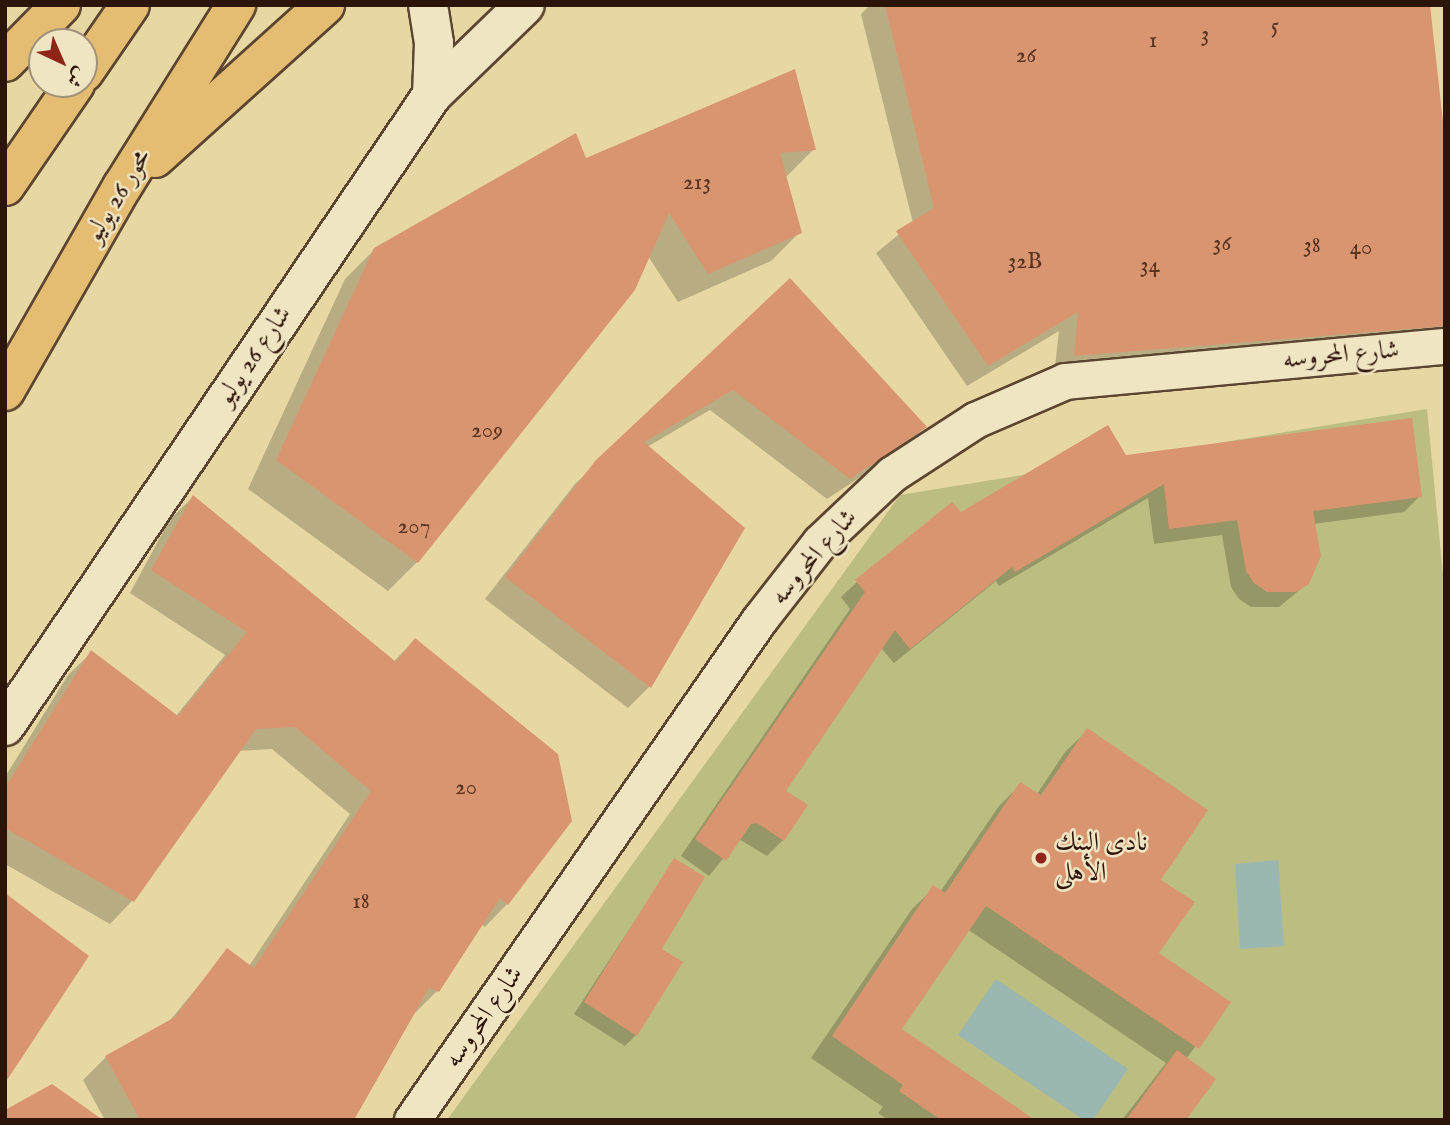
<!DOCTYPE html>
<html>
<head>
<meta charset="utf-8">
<style>
  body { margin:0 }
  #map { position:relative; width:1450px; height:1125px; overflow:hidden; background:#e7d7a3; font-family:"IM FELL English",Amiri,serif }
  div>[style] { position:absolute }
  .green>* { inset:0; background:#bcbd81 }
  .water>* { inset:0; background:#9bb7b1 }
  .shadow>* { inset:0; background:#0003 }
  .building>* { inset:0; background:#d99570 }
  .roads { filter:drop-shadow(2px 0 #5c4530) drop-shadow(-2px 0 #5c4530) drop-shadow(0 2px #5c4530) drop-shadow(0 -2px #5c4530) }
  .street>* { height:35px; margin:-17.5px; padding:0 17.5px; transform-origin:17.5px; border-radius:17.5px; background:#efe5c3 }
  .secondary>* { height:38px; margin:-19px; padding:0 19px; transform-origin:19px; border-radius:19px; background:#efe5c3 }
  .highway>* { height:38px; margin:-19px; padding:0 19px; transform-origin:19px; border-radius:19px; background:#e4bc72 }
  .dots>* { width:19px; height:19px; translate:-50% -50%; box-sizing:border-box; border:4px solid #efe5c3; border-radius:50% }
  span { translate:-50% -50%; white-space:nowrap; text-align:center; line-height:1.15; -webkit-text-stroke:5px #efe5c3; paint-order:stroke }
  .number-label { font-size:23px; color:#583423 }
  .number-label span { -webkit-text-stroke-width:0 }
  .street-label { font-size:26px; color:#2d1409 }
  .poi-label { font-size:26px; color:#2d1409 }
  .left { translate:0 -50%; text-align:left }
  .frame { position:absolute; inset:0; border:7px solid #2d1409; pointer-events:none }
  .north { position:absolute; left:28px; top:28px; width:70px; height:70px; box-sizing:border-box; background:#efe5c3; border:2px solid #a19179; border-radius:50%; rotate:136deg; font-size:19px; font-weight:700; line-height:28px; text-align:center; color:#2d1409 }
  .north::after { content:''; display:block; margin:auto; width:24px; height:32px; background:#8f2418; clip-path:polygon(50% 0,100% 100%,50% 72%,0 100%) }
</style>
</head>
<body>
<div id="map">
  <div class="green">
    <i style="clip-path:polygon(1427px 409px,1445px 596px,1445px 1120px,447px 1120px,900px 495px)"></i>
  </div>
  <div class="water">
    <i style="clip-path:polygon(1278px 860px,1284px 946px,1240px 949px,1235px 864px)"></i>
    <i style="clip-path:polygon(996px 979px,1128px 1069px,1093px 1120px,1084px 1120px,958px 1035px)"></i>
  </div>
  <div class="shadow">
    <i style="clip-path:polygon(870px 5px,1336px 5px,1445px 155px,1445px 343px,1054px 376px,1059px 331px,967px 386px,876px 253px,913px 223px,861px 14px)"></i>
    <i style="clip-path:polygon(814px 149px,785px 178px,800px 232px,771px 261px,678px 302px,648px 256px,417px 562px,388px 591px,248px 489px,345px 279px,375px 249px,585px 161px)"></i>
    <i style="clip-path:polygon(790px 280px,925px 427px,903px 449px,827px 499px,710px 410px,647px 447px,743px 529px,649px 687px,628px 708px,485px 599px,575px 484px)"></i>
    <i style="clip-path:polygon(1125px 457px,1420px 496px,1404px 512px,1313px 524px,1308px 583px,1279px 607px,1251px 607px,1239px 599px,1231px 587px,1222px 535px,1154px 544px,1148px 498px,999px 586px,996px 581px,894px 663px,881px 648px,784px 791px,783px 840px,767px 856px,739px 839px,709px 876px,681px 856px,850px 609px,841px 597px,857px 582px,960px 514px)"></i>
    <i style="clip-path:polygon(193px 497px,393px 662px,415px 640px,571px 821px,507px 904px,485px 927px,481px 924px,437px 991px,414px 1014px,352px 1120px,105px 1120px,83px 1080px,106px 1057px,167px 1024px,228px 950px,249px 966px,350px 814px,272px 749px,238px 751px,132px 901px,110px 924px,5px 864px,5px 777px,68px 675px,91px 653px,176px 716px,225px 655px,130px 593px,170px 519px)"></i>
    <i style="clip-path:polygon(1087px 731px,1158px 880px,1157px 954px,1229px 1002px,1186px 1059px,1184px 1120px,1122px 1120px,1166px 1063px,967px 929px,900px 1030px,1032px 1120px,888px 1120px,878px 1113px,883px 1107px,811px 1058px,912px 909px,934px 888px,940px 892px,999px 806px,1021px 784px,1037px 794px,1065px 752px)"></i>
    <i style="clip-path:polygon(674px 861px,660px 950px,636px 1035px,625px 1046px,574px 1014px)"></i>
  </div>
  <div class="building">
    <i style="clip-path:polygon(885px 5px,1430px 5px,1445px 140px,1445px 326px,1074px 356px,1078px 312px,988px 366px,896px 231px,934px 208px)"></i>
    <i style="clip-path:polygon(795px 69px,816px 150px,780px 153px,802px 233px,708px 274px,669px 213px,635px 290px,418px 563px,276px 460px,374px 248px,576px 133px,586px 158px)"></i>
    <i style="clip-path:polygon(790px 278px,927px 427px,850px 479px,733px 390px,644px 442px,745px 528px,651px 688px,505px 577px,596px 460px)"></i>
    <i style="clip-path:polygon(1412px 418px,1422px 497px,1313px 511px,1321px 556px,1309px 584px,1296px 592px,1267px 592px,1254px 583px,1246px 571px,1237px 520px,1169px 529px,1164px 484px,1015px 572px,1012px 567px,910px 649px,895px 630px,786px 791px,808px 805px,784px 841px,757px 823px,751px 824px,726px 861px,695px 839px,865px 592px,855px 580px,952px 502px,961px 512px,1108px 425px,1126px 455px)"></i>
    <i style="clip-path:polygon(193px 495px,396px 662px,415px 638px,558px 754px,572px 821px,508px 905px,500px 898px,439px 992px,429px 988px,354px 1120px,140px 1120px,105px 1056px,175px 1017px,227px 948px,254px 968px,371px 791px,295px 727px,256px 729px,134px 902px,5px 828px,5px 788px,91px 650px,178px 716px,247px 632px,151px 570px)"></i>
    <i style="clip-path:polygon(1087px 728px,1208px 810px,1161px 880px,1195px 902px,1159px 953px,1231px 1002px,1199px 1049px,986px 906px,902px 1029px,1035px 1120px,941px 1120px,899px 1091px,903px 1085px,832px 1036px,933px 885px,945px 893px,1020px 782px,1041px 795px)"></i>
    <i style="clip-path:polygon(674px 858px,705px 877px,662px 949px,683px 962px,637px 1036px,584px 1002px)"></i>
    <i style="clip-path:polygon(5px 893px,89px 956px,5px 1083px)"></i>
    <i style="clip-path:polygon(1177px 1050px,1216px 1079px,1186px 1120px,1126px 1120px)"></i>
    <i style="clip-path:polygon(52px 1084px,103px 1120px,5px 1120px,5px 1110px)"></i>
  </div>
  <div class="roads">
    <div class="street">
      <i style="left:412px;top:1120px;width:609px;rotate:-55.24deg"></i>
      <i style="left:759px;top:620px;width:99px;rotate:-52deg"></i>
      <i style="left:820px;top:542px;width:99px;rotate:-43.4deg"></i>
      <i style="left:892px;top:474px;width:99px;rotate:-33deg"></i>
      <i style="left:975px;top:420px;width:98px;rotate:-23.4deg"></i>
      <i style="left:1065px;top:381px;width:382px;rotate:-5.3deg"></i>
    </div>
    <div class="secondary">
      <i style="left:428px;top:5px;width:38px;rotate:81deg"></i>
      <i style="left:434px;top:43px;width:52px;rotate:92.2deg"></i>
      <i style="left:5px;top:726px;width:762px;rotate:-55.91deg"></i>
      <i style="left:432px;top:95px;width:129px;rotate:-44.1deg"></i>
    </div>
    <div class="highway">
      <i style="left:5px;top:62px;width:80px;rotate:-45.5deg"></i>
      <i style="left:84px;top:72px;width:81px;rotate:-55.5deg"></i>
      <i style="left:155px;top:158px;width:229px;rotate:-42deg"></i>
      <i style="left:5px;top:186px;width:124px;rotate:-55.5deg"></i>
      <i style="left:5px;top:391px;width:235px;rotate:-60.2deg"></i>
      <i style="left:122px;top:187px;width:215px;rotate:-57.9deg"></i>
    </div>
  </div>
  <div class="dots">
    <i style="left:1041px;top:858px;background:#8f2418"></i>
  </div>
  <div class="number-label">
    <span style="left:1275px;top:27px">5</span>
    <span style="left:1205px;top:35px">3</span>
    <span style="left:1153px;top:41px">1</span>
    <span style="left:1026px;top:56px">26</span>
    <span style="left:697px;top:183px">213</span>
    <span style="left:1222px;top:244px">36</span>
    <span style="left:1312px;top:246px">38</span>
    <span style="left:1361px;top:248px">40</span>
    <span style="left:1025px;top:262px">32B</span>
    <span style="left:1150px;top:266px">34</span>
    <span style="left:487px;top:431px">209</span>
    <span style="left:414px;top:527px">207</span>
    <span style="left:466px;top:788px">20</span>
    <span style="left:361px;top:902px">18</span>
  </div>
  <div class="street-label">
    <span style="left:118px;top:196px;rotate:-59deg">محور 26 يوليو</span>
    <span style="left:1341px;top:355px;rotate:-5deg">شارع المحروسه</span>
    <span style="left:254px;top:356px;rotate:-56deg">شارع 26 يوليو</span>
    <span style="left:814px;top:557px;rotate:-49deg">شارع المحروسه</span>
    <span style="left:484px;top:1017px;rotate:-55deg">شارع المحروسه</span>
  </div>
  <div class="poi-label">
    <span class="left" style="left:1055px;top:858px">نادى البنك<br>الأهلى</span>
  </div>
  <div class="frame"></div>
  <div class="north">ش</div>
</div>
</body>
</html>
